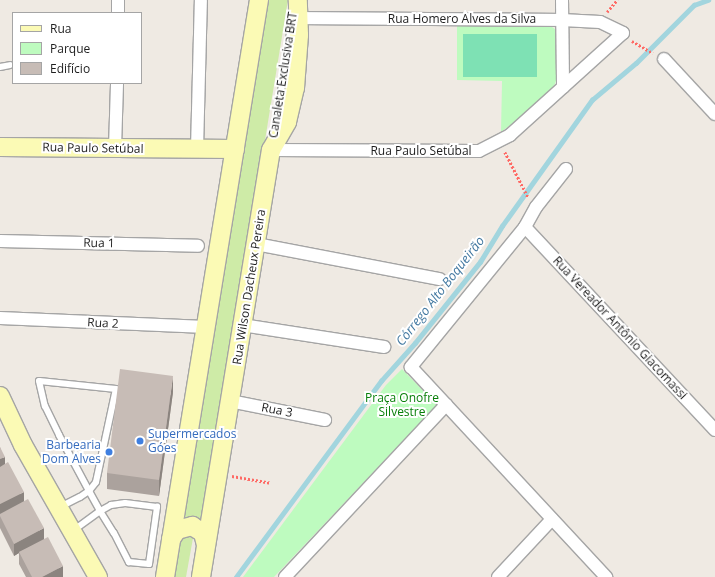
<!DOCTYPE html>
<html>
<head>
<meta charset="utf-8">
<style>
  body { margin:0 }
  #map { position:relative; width:715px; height:577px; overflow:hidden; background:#efeae3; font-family:"Open Sans",sans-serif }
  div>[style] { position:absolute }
  .grass>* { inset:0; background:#ceeba7 }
  .park>* { inset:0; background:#befbbf }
  .pitch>* { inset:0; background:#7ee1b4 }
  .stream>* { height:4.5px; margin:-2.25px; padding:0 2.25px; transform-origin:2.25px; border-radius:2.25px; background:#a2d5de }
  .path>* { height:2.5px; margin-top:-1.25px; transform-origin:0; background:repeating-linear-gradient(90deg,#fe6a65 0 2px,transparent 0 4px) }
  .roads { filter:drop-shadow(1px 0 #a5a5a5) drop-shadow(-1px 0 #a5a5a5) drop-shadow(0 1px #a5a5a5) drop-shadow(0 -1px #a5a5a5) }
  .service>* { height:6px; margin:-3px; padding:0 3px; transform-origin:3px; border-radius:3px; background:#fff }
  .minor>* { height:12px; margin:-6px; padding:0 6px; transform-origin:6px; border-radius:6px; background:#fff }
  .secondary>* { height:18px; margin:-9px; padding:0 9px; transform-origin:9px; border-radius:9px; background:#fbfab5 }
  .wall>* { inset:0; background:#aba29d }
  .shaded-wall>* { inset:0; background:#8b847f }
  .building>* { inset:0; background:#c7bcb6 }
  .dots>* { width:11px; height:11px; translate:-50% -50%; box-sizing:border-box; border:2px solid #fff; border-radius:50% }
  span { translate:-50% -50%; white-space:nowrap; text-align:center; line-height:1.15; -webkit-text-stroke:4px #fff; paint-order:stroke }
  .street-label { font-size:12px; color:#1e1e1e }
  .park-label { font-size:12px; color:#087f09 }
  .shop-label { font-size:12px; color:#366cbe }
  .left { translate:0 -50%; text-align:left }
  .right { translate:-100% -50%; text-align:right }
  .water-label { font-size:13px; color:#4278a0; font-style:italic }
  .legend { position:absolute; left:12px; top:12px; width:130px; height:72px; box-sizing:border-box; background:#fff; border:1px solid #a5a5a5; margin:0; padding:5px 7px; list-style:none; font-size:12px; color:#1e1e1e }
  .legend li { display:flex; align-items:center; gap:8px; height:20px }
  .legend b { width:20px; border:1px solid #a5a5a5 }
</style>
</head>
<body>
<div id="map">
  <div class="grass">
    <i style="clip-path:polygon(268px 0,288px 0,202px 524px,192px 517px,181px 517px)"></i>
    <i style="clip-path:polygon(190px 536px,193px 538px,186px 577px,172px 577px,178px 538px)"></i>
  </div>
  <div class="park">
    <i style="clip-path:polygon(457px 26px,552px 27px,556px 30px,559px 36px,559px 71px,555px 84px,540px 103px,501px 132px,502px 81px,457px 80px)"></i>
    <i style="clip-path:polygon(402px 369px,437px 405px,274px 577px,243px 577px,386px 385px)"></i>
  </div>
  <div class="pitch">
    <i style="clip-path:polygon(463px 34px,537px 34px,537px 77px,463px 77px)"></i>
  </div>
  <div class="stream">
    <i style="left:236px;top:577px;width:244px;rotate:-53.5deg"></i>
    <i style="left:381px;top:381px;width:51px;rotate:-48.2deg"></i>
    <i style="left:415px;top:343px;width:104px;rotate:-51.3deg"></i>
    <i style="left:480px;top:262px;width:42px;rotate:-58.6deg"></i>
    <i style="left:502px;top:226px;width:155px;rotate:-54.5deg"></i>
    <i style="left:592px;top:100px;width:57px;rotate:-40.1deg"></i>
    <i style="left:636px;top:63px;width:82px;rotate:-45deg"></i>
    <i style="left:694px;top:5px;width:15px;rotate:-20deg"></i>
  </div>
  <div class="path">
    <i style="left:607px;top:12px;width:16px;rotate:-50deg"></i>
    <i style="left:632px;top:41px;width:24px;rotate:30deg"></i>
    <i style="left:505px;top:152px;width:51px;rotate:62.9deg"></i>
    <i style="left:232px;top:476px;width:39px;rotate:10deg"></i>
  </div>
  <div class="roads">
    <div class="service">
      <i style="left:0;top:67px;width:10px;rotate:-11deg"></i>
      <i style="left:275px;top:131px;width:105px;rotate:-81.3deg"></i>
      <i style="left:60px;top:507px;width:22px;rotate:-27deg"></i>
      <i style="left:80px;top:497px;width:11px;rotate:-34deg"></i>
      <i style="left:89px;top:491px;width:11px;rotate:-52deg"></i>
      <i style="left:96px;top:482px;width:95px;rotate:-77.9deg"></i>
      <i style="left:116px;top:389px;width:77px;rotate:-174.1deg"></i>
      <i style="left:39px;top:381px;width:26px;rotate:77deg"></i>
      <i style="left:45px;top:406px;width:32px;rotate:64deg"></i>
      <i style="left:59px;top:435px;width:64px;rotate:61.8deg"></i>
      <i style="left:89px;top:491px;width:23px;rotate:61deg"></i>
      <i style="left:100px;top:511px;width:26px;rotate:58deg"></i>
      <i style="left:114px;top:533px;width:33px;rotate:63deg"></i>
      <i style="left:129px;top:562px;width:20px;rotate:6deg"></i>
      <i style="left:149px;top:564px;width:58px;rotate:-82deg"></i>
      <i style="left:157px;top:507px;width:32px;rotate:-173deg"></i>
      <i style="left:125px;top:503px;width:14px;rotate:172deg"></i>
      <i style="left:111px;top:505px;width:13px;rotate:151deg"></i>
      <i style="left:100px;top:511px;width:32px;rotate:144deg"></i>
    </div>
    <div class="minor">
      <i style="left:562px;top:0;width:87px;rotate:89.3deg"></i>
      <i style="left:118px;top:13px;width:13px;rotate:-90deg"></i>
      <i style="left:664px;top:59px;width:75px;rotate:47.2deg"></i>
      <i style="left:115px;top:148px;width:65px;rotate:-88.2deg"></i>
      <i style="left:197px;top:149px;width:149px;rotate:-88.5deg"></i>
      <i style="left:271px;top:150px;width:208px;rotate:0.3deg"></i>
      <i style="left:479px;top:151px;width:35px;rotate:-27deg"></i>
      <i style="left:510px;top:135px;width:152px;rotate:-42.1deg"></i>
      <i style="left:623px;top:33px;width:25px;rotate:-154deg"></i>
      <i style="left:600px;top:22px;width:38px;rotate:-177deg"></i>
      <i style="left:562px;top:20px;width:263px;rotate:-179.6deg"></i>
      <i style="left:566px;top:169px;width:48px;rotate:128.3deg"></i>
      <i style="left:536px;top:207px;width:23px;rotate:119deg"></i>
      <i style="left:525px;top:227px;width:181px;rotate:129.2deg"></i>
      <i style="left:411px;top:367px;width:287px;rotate:47.1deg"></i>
      <i style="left:525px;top:227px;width:278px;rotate:46.9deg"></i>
      <i style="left:0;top:241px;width:198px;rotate:1.4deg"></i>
      <i style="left:256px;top:244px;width:187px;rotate:10.8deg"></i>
      <i style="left:0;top:318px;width:206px;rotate:2.5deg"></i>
      <i style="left:242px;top:325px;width:144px;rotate:8.8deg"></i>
      <i style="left:230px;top:401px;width:97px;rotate:11.3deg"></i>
      <i style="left:285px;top:577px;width:236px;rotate:-46.9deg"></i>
      <i style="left:498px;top:577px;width:79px;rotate:-47deg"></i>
    </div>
    <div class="secondary">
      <i style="left:0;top:147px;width:235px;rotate:0.5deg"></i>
      <i style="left:0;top:396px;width:54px;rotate:64.9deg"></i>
      <i style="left:23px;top:445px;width:152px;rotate:60.4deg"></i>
      <i style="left:171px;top:539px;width:11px;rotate:-56deg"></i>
      <i style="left:177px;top:530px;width:16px;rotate:-15deg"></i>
      <i style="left:192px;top:526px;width:13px;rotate:32deg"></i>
      <i style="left:203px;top:533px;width:12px;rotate:76deg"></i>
      <i style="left:165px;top:577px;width:585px;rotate:-80.75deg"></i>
      <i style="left:201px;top:577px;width:433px;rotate:-80.7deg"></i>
      <i style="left:271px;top:150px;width:32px;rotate:-60deg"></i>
      <i style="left:287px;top:122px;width:35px;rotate:-77deg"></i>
      <i style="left:295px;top:88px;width:53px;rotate:-85.7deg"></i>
      <i style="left:299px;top:35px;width:35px;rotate:-92deg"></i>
    </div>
  </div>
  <div class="wall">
    <i style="clip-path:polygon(173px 392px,159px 496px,107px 489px,107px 473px)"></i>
    <i style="clip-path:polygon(0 447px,5px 464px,63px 577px,26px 577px,19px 564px,19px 553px,14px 556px,0 528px)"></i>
  </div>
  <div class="shaded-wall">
    <i style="clip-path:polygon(173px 376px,173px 392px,159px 496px,159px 480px)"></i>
    <i style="clip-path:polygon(5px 457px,5px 469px,0 471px,0 459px)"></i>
    <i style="clip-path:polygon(24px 492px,24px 504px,0 516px,0 504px)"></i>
    <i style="clip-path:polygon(44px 528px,44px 540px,19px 552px,19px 553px,14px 556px,14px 544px)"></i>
    <i style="clip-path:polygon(63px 566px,63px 577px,42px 577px)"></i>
  </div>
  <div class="building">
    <i style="clip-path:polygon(120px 369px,173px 376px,159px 480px,107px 473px)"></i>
    <i style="clip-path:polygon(0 447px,5px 457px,0 459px)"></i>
    <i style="clip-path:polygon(8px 462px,24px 492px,0 504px,0 467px)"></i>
    <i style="clip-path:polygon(28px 499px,44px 528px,14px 544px,0 516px,0 514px)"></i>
    <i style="clip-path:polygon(48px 537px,63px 566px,42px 577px,32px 577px,19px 552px)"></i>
  </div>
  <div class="dots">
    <i style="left:140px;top:441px;background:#3f7fe0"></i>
    <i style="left:109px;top:452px;background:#3f7fe0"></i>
  </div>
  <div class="street-label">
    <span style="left:462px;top:19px">Rua Homero Alves da Silva</span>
    <span style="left:283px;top:75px;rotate:-81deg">Canaleta Exclusiva BRT</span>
    <span style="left:93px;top:148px;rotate:1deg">Rua Paulo Setúbal</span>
    <span style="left:421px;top:151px">Rua Paulo Setúbal</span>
    <span style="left:99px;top:243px;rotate:1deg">Rua 1</span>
    <span style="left:249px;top:287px;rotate:-81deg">Rua Wilson Dacheux Pereira</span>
    <span style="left:103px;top:323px;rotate:3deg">Rua 2</span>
    <span style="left:620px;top:328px;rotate:47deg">Rua Vereador Antônio Giacomassi</span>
    <span style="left:277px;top:410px;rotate:11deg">Rua 3</span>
  </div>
  <div class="park-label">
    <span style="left:402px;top:405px">Praça Onofre<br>Silvestre</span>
  </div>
  <div class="shop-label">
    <span class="left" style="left:148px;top:441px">Supermercados<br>Góes</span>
    <span class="right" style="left:101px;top:452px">Barbearia<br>Dom Alves</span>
  </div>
  <div class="water-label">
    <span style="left:440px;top:291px;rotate:-52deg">Córrego Alto Boqueirão</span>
  </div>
  <ul class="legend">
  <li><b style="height:5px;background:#fbfab5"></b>Rua</li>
  <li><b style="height:11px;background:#befbbf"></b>Parque</li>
  <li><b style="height:11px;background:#c7bcb6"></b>Edifício</li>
  </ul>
</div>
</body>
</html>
